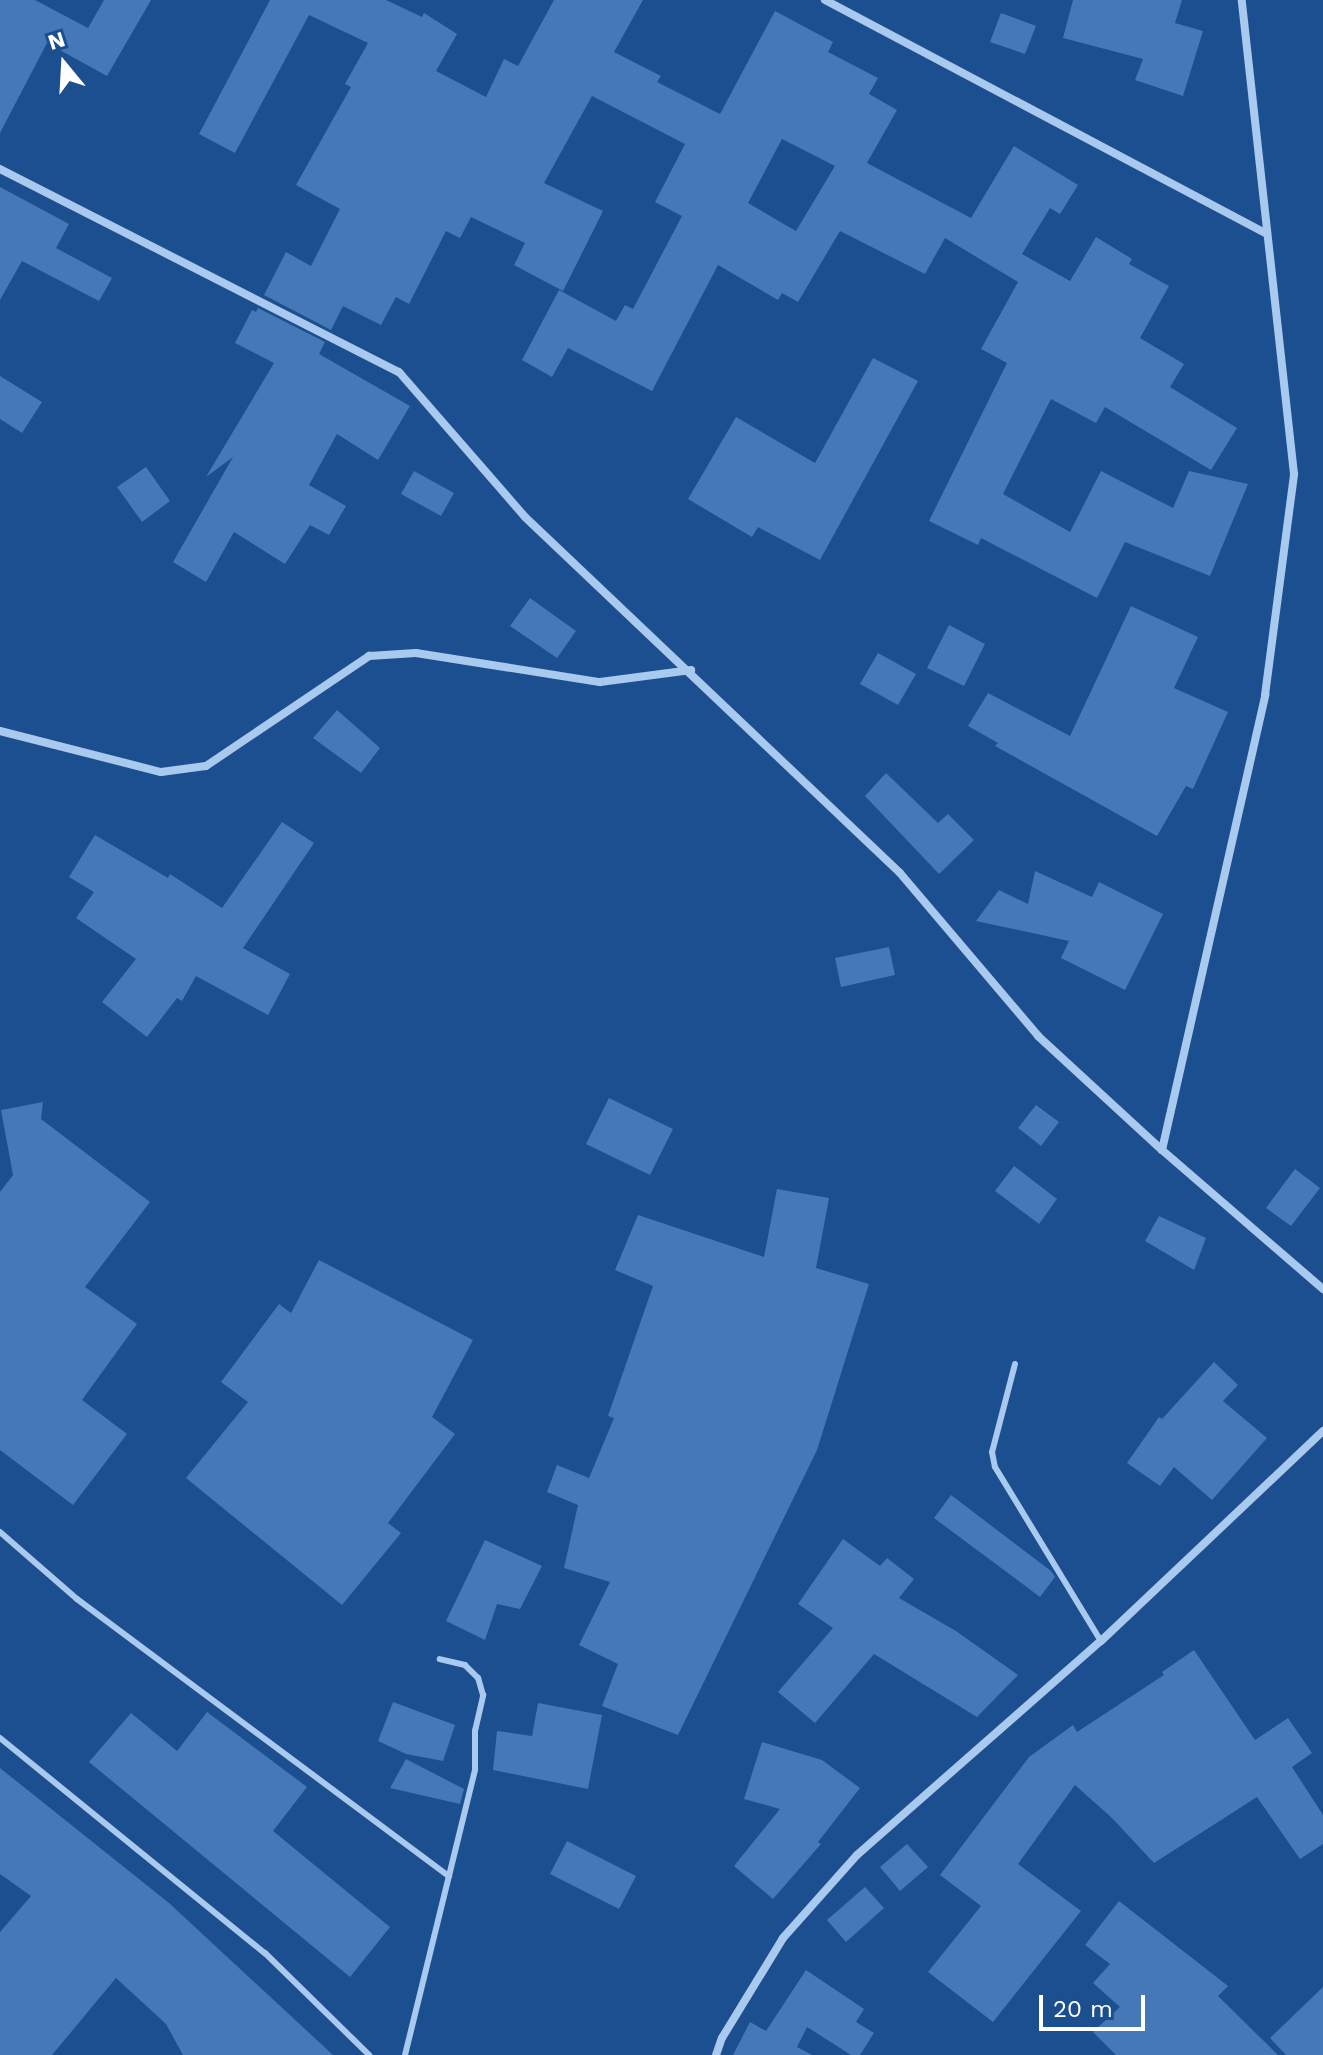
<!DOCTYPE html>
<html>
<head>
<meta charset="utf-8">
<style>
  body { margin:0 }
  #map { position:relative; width:1323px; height:2055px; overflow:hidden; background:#1b4f8f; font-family:"Work Sans",sans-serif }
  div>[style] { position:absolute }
  .building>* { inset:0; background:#4478b7 }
  .lane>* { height:6px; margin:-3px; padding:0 3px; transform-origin:3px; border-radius:3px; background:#a9c9ee }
  .street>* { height:8px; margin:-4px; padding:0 4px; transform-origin:4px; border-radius:4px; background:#a9c9ee }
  span { translate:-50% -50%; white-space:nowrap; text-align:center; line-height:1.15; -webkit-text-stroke:7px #1b4f8f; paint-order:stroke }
  .north { position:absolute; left:24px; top:24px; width:80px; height:80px; -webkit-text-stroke:6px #1b4f8f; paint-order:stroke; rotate:342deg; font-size:22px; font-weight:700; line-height:32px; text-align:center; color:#fff }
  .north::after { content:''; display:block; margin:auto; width:28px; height:36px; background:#fff; clip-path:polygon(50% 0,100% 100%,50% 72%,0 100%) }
  .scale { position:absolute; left:1039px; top:1995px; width:106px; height:36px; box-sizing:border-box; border:4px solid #fff; border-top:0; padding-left:10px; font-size:24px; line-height:28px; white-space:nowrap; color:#fff; -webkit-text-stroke:6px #1b4f8f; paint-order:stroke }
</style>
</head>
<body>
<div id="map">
  <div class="building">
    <i style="clip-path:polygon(0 0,35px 0,88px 28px,104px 0,151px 0,107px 76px,47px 43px,0 133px)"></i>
    <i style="clip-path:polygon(evenodd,270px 0,386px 0,422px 17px,424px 13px,457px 34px,436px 71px,486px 97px,504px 59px,518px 66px,554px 0,643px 0,614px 52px,661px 76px,657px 82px,720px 114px,775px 11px,833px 42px,828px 52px,878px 78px,869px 94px,897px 110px,867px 163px,971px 218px,1014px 146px,1078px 185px,1060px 214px,1050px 208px,1022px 254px,1070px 281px,1096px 237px,1132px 259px,1129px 264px,1169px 286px,1140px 338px,1184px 364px,1170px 387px,1237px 428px,1211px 470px,1105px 407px,1096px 423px,1051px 399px,1003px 494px,1070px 532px,1101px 471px,1173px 508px,1189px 471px,1248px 484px,1210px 576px,1125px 542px,1097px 598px,981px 538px,978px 545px,929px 521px,1007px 363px,981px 349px,1018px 282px,945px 238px,925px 274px,840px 231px,798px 302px,782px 293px,778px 300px,718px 265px,652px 391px,568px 348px,552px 377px,522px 360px,559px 290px,616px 321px,625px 305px,633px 309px,682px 216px,655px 202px,685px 144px,592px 96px,544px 183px,603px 211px,563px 291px,514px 265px,525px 243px,471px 217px,460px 238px,446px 231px,409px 304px,396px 297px,381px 325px,343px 306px,331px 330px,264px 295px,286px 252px,311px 266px,340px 209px,296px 185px,351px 87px,345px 84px,368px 43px,309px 15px,235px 153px,199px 134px,270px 0,782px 139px,835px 166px,796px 231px,748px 203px,782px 139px)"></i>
    <i style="clip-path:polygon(1073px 0,1182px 0,1175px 23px,1203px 31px,1183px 96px,1135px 80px,1143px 59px,1063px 38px)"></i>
    <i style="clip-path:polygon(1001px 13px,1036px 26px,1025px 54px,990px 42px)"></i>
    <i style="clip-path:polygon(0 187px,69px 224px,56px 248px,112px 278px,99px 301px,22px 261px,0 300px)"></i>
    <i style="clip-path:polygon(258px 308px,325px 342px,319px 354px,410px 406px,378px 460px,337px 434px,309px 485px,346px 506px,329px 535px,310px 525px,285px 564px,234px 532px,206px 582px,173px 562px,233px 457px,206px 477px,274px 363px,235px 343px,252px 310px,256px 312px)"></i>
    <i style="clip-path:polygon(873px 358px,918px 381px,820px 560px,758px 527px,752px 537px,688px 499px,736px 417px,815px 463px)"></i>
    <i style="clip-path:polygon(0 376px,42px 402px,22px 433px,0 419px)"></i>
    <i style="clip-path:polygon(146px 467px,170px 501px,142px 522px,117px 487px)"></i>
    <i style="clip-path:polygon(414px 471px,454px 493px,441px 516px,401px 494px)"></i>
    <i style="clip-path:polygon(530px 598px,576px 631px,557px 658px,510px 626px)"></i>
    <i style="clip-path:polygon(1131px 606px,1198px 637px,1174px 688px,1228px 712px,1193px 789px,1186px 786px,1157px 836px,995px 746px,998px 743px,968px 726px,988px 693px,1070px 736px)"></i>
    <i style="clip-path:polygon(949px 625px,985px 644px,964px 686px,927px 668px)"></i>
    <i style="clip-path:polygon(878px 653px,916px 674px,898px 705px,860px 684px)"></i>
    <i style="clip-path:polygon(337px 710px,380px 748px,361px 773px,313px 738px)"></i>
    <i style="clip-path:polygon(886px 773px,938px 823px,948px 814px,974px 840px,939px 874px,865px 796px)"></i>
    <i style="clip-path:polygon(282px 822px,314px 843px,243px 948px,290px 974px,268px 1015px,196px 976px,182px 1001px,177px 998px,147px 1037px,102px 1002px,136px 959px,76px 918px,94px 892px,69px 877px,95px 835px,168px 878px,170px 874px,222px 908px)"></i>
    <i style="clip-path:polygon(1035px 871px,1092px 897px,1099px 882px,1163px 914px,1125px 990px,1061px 958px,1069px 941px,976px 921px,999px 890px,1028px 904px)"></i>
    <i style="clip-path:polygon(889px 947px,895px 975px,841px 987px,835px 958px)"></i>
    <i style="clip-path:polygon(609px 1098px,673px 1129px,650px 1175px,586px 1144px)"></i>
    <i style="clip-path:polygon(43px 1102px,41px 1119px,150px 1202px,85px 1287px,137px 1324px,82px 1400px,127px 1434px,73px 1505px,0 1450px,0 1192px,13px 1175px,1px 1110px)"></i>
    <i style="clip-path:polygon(1036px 1105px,1059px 1122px,1041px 1146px,1018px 1128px)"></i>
    <i style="clip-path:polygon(1014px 1166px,1057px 1199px,1039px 1224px,995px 1191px)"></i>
    <i style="clip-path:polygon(1295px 1169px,1320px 1188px,1291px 1226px,1266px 1208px)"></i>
    <i style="clip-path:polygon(777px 1189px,829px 1198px,816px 1268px,869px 1284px,817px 1450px,678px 1735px,602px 1706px,618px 1664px,579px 1645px,610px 1582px,564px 1568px,578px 1505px,547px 1492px,557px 1465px,589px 1478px,614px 1418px,608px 1416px,653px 1286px,615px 1270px,638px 1215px,764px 1257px)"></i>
    <i style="clip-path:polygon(1159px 1216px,1206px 1238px,1194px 1270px,1145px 1241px)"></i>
    <i style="clip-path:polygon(319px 1260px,473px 1340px,432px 1417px,455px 1434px,388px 1523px,401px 1533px,342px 1605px,186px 1478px,248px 1402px,221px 1382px,279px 1304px,291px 1313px)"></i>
    <i style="clip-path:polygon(1214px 1362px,1238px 1385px,1223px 1401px,1267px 1438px,1212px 1500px,1174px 1467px,1160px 1486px,1127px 1463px,1159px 1417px,1162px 1419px)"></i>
    <i style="clip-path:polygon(951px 1495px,1051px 1571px,1055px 1577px,1040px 1597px,934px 1518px)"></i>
    <i style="clip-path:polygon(843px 1539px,880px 1566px,887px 1558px,914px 1579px,899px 1598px,956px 1631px,1018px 1675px,977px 1717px,874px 1654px,815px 1723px,778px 1692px,833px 1628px,798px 1604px)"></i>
    <i style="clip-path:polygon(485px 1540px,542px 1566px,520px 1609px,497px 1604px,485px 1640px,446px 1621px)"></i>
    <i style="clip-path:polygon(1194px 1650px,1255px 1740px,1288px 1718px,1312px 1753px,1292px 1767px,1323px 1815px,1323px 1844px,1300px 1859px,1257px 1797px,1154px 1863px,1112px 1818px,1075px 1785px,1018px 1864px,1081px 1911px,993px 2022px,928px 1972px,981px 1906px,940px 1875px,1029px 1757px,1073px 1725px,1077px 1732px,1164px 1675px,1162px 1672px)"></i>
    <i style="clip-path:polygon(393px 1702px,455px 1725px,443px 1761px,406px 1754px,378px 1741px)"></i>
    <i style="clip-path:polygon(538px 1703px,602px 1715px,588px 1789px,493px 1770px,497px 1731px,532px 1736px)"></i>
    <i style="clip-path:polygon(207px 1712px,307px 1787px,273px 1831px,390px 1927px,350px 1977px,89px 1762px,131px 1713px,177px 1751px)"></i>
    <i style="clip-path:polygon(762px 1742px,822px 1760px,860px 1788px,818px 1842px,821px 1844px,773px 1899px,734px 1866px,780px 1809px,744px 1799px)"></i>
    <i style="clip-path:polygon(406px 1759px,464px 1789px,460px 1804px,390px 1788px)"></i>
    <i style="clip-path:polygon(0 1768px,169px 1903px,333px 2055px,183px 2055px,166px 2024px,116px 1978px,52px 2055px,0 2055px,0 1932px,31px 1896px,0 1874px)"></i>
    <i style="clip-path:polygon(567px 1841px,636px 1876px,619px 1909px,550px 1874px)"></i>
    <i style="clip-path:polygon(907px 1844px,928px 1867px,900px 1891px,880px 1867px)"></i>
    <i style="clip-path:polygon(865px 1887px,884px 1908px,846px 1942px,827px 1920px)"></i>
    <i style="clip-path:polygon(1119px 1901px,1228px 1986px,1218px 1996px,1278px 2055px,1116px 2055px,1093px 2032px,1120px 2007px,1093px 1983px,1110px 1964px,1085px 1945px)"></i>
    <i style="clip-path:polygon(806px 1970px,864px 2009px,856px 2022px,874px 2033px,860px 2055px,851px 2055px,807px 2027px,797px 2047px,812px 2055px,733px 2055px,750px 2022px,766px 2031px)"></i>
    <i style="clip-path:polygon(1323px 1987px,1323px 2055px,1286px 2055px,1270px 2038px)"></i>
  </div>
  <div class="lane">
    <i style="left:1015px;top:1364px;width:91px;rotate:104.6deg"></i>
    <i style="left:992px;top:1452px;width:15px;rotate:79deg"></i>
    <i style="left:995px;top:1467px;width:204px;rotate:58.7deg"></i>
    <i style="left:0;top:1532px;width:102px;rotate:41deg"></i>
    <i style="left:77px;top:1599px;width:464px;rotate:36.7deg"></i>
    <i style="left:0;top:1738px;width:341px;rotate:39.1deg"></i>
    <i style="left:265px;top:1953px;width:146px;rotate:44.4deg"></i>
    <i style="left:405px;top:2055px;width:294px;rotate:-76.2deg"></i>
    <i style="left:475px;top:1769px;width:38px;rotate:-90deg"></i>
    <i style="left:475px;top:1731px;width:37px;rotate:-77deg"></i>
    <i style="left:483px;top:1695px;width:18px;rotate:-106deg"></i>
    <i style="left:478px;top:1678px;width:18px;rotate:-135deg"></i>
    <i style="left:465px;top:1665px;width:26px;rotate:-167deg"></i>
  </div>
  <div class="street">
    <i style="left:825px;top:0;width:498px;rotate:27.9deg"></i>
    <i style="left:0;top:169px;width:448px;rotate:27deg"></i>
    <i style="left:399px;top:372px;width:192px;rotate:49deg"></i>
    <i style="left:525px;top:517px;width:517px;rotate:43.51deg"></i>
    <i style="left:900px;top:873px;width:214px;rotate:49.7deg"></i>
    <i style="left:1038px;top:1036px;width:168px;rotate:42.6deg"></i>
    <i style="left:1162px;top:1150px;width:213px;rotate:40.8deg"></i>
    <i style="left:0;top:731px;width:166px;rotate:14.3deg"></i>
    <i style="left:161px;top:772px;width:45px;rotate:-7.6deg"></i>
    <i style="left:206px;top:766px;width:197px;rotate:-34deg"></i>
    <i style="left:369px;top:656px;width:47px;rotate:-3.7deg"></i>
    <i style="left:416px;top:653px;width:186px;rotate:9deg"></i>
    <i style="left:600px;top:682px;width:92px;rotate:-7.5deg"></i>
    <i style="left:1162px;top:1150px;width:467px;rotate:-77.2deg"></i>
    <i style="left:1265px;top:695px;width:223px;rotate:-82.5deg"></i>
    <i style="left:1294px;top:474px;width:477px;rotate:-96.3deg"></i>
    <i style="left:716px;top:2055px;width:18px;rotate:-71deg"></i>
    <i style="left:722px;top:2038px;width:117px;rotate:-58.6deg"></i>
    <i style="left:783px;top:1938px;width:111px;rotate:-48.3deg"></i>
    <i style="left:857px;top:1855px;width:325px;rotate:-41.3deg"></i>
    <i style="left:1101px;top:1641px;width:306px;rotate:-43.4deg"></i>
  </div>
  <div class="north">N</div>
  <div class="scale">20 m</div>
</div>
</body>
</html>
